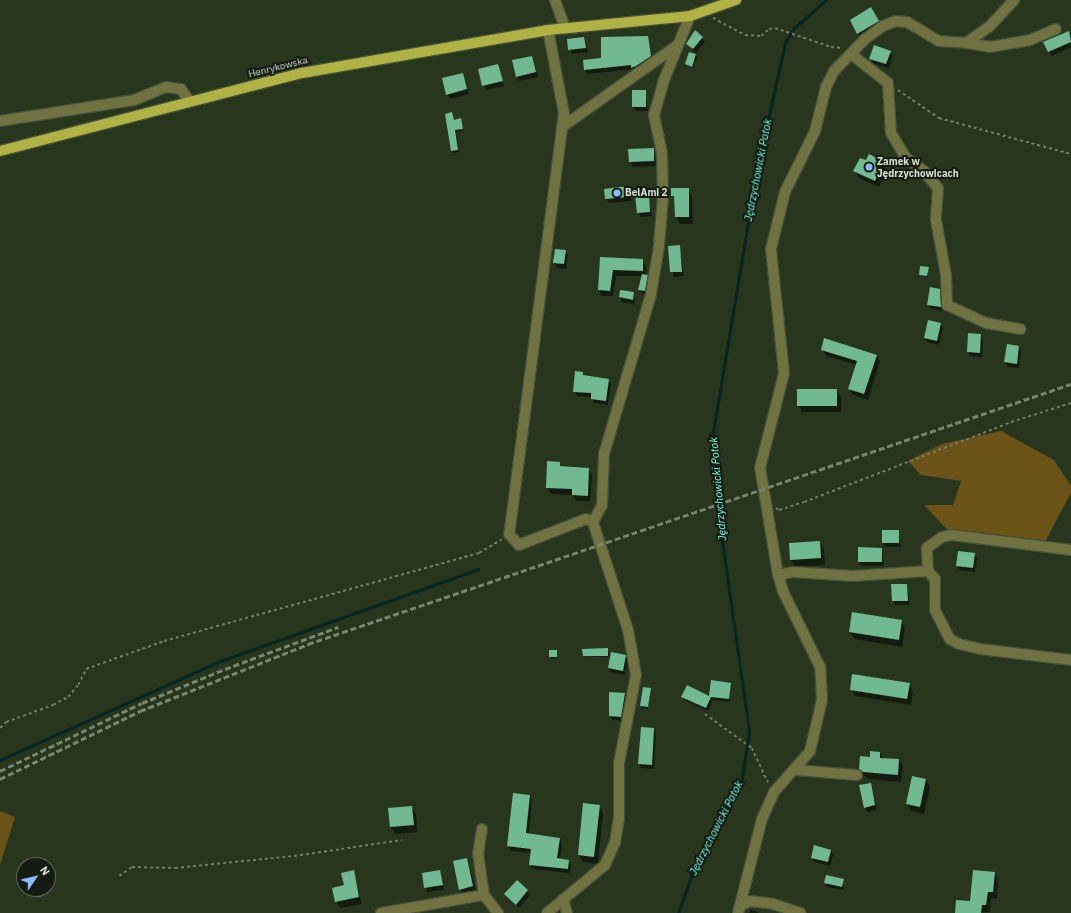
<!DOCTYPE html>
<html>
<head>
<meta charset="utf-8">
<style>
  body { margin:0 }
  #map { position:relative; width:1071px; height:913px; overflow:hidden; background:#27361d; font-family:"IBM Plex Sans",sans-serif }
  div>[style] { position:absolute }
  .green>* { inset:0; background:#6c5317 }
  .shadow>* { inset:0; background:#0007 }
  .stream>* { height:3px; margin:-1.5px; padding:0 1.5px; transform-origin:1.5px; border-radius:1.5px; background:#052621 }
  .building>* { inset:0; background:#71ba91 }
  .path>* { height:1.5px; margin-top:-0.75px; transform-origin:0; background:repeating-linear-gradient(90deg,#717e69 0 3px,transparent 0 6px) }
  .roads { filter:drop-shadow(1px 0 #43513a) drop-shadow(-1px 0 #43513a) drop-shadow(0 1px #43513a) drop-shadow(0 -1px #43513a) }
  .minor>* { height:10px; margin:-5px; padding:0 5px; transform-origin:5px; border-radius:5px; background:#717241 }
  .major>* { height:10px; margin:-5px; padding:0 5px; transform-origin:5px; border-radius:5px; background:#b0b243 }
  .rail>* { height:3px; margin-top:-1.5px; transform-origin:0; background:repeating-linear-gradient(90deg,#788570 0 6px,transparent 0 9px) }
  .dots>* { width:11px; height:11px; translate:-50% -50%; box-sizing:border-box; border:2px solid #141b10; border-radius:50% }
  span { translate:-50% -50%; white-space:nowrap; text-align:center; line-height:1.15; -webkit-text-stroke:4px #141b10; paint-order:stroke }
  .street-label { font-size:10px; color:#d6e0d1 }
  .poi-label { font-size:10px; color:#d6e0d1; font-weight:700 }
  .left { translate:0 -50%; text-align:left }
  .water-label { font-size:11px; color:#72feea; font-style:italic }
  .north { position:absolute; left:16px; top:857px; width:40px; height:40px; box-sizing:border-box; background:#141b10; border:1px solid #626a5d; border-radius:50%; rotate:55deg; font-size:11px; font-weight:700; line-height:16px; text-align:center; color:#d6e0d1 }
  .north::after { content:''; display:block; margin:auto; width:14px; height:18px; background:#89bafc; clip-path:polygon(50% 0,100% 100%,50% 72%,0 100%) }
</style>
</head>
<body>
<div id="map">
  <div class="green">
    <i style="clip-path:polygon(1001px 431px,1054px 460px,1071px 486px,1071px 493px,1045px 542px,952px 535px,924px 505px,953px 505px,961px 481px,921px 475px,908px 461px,942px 444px)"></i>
    <i style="clip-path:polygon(0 811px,15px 817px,0 865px)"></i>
  </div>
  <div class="shadow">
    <i style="clip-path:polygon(871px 9px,881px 25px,861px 37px,851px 21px)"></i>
    <i style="clip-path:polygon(1068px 32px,1071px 47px,1051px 56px,1049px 51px)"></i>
    <i style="clip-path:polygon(647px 37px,653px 61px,635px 71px,633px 69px,587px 74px,585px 69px)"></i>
    <i style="clip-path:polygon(584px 38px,588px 52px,572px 54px,568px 40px)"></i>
    <i style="clip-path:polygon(702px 38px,705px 42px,696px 53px,687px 44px)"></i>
    <i style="clip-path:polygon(890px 51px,893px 56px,889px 68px,873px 63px,871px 59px)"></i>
    <i style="clip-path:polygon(695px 55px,697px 57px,693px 68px,687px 66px)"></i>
    <i style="clip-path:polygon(532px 57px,538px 77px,519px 81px,517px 76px)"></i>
    <i style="clip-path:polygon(498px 65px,504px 86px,486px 90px,479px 70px)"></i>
    <i style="clip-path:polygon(463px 74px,469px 94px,450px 99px,447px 94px)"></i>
    <i style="clip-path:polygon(645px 91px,648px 111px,636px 111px,633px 107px)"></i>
    <i style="clip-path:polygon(452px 113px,454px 121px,461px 121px,463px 131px,456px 132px,459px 152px,453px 153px,446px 114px)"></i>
    <i style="clip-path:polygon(653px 149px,656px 166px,632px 167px,629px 150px)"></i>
    <i style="clip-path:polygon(866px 161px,883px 163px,887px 170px,879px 187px,859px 178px,855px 171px)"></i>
    <i style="clip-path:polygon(628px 188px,632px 201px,609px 203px,606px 198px)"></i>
    <i style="clip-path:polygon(688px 189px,692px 196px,693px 224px,680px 224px,676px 217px,675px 201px,672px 195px)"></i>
    <i style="clip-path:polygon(648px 195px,652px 216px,640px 217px,636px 196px)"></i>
    <i style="clip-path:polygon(679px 246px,684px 276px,674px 277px,669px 247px)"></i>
    <i style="clip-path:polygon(556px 250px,565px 251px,568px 255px,566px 269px,557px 268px,554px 263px)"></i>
    <i style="clip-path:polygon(600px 258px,642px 260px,646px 266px,646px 276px,649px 280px,647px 295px,642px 294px,639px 290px,642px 276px,616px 276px,613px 296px,602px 296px,599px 290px)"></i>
    <i style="clip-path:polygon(928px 268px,928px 277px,921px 276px,920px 274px)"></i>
    <i style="clip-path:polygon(939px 290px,942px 294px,943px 311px,931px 309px,928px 305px)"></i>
    <i style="clip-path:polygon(634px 293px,635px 304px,622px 302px,620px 297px)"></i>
    <i style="clip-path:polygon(940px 324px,943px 328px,939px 345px,927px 342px,925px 338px)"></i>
    <i style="clip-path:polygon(981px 335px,983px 340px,982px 357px,970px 356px,968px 352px)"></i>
    <i style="clip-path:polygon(1019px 347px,1021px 351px,1019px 368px,1008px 367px,1005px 362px)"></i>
    <i style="clip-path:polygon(822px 349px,876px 355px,880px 361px,868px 400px,853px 395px,849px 389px,857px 365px,826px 356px)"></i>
    <i style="clip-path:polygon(583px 373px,585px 377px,608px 380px,611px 384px,608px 405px,594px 403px,592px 397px,577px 396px,574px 391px)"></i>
    <i style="clip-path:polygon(837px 390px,841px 397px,841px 412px,802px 412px,798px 405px)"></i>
    <i style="clip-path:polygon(559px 462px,562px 468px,588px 469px,592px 475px,590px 501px,576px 501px,573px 495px,551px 494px,547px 488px)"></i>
    <i style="clip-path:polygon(898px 531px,901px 547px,885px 547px,883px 543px)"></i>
    <i style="clip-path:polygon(820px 542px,824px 549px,825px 565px,795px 567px,791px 560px)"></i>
    <i style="clip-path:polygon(882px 549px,884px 566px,861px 566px,859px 561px)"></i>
    <i style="clip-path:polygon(974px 554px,977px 558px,975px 572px,960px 570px,957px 566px)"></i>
    <i style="clip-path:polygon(907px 585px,910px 605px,895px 605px,893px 601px)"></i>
    <i style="clip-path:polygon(901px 621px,905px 628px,902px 647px,854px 639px,850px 632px)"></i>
    <i style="clip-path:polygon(608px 649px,609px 657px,584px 656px,583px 650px)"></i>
    <i style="clip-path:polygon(556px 651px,557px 658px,551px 659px,550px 657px)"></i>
    <i style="clip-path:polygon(625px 656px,628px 660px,626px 671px,611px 667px,625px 672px,625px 675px,611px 672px,609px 668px)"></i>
    <i style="clip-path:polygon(730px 684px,730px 702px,713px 700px,708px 711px,684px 700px,682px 697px,710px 697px)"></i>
    <i style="clip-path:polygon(909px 684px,913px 691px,911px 705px,855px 696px,851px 689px)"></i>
    <i style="clip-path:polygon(650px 689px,648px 709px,642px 708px,641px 706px)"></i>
    <i style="clip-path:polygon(625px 694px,627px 698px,623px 721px,612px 720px,610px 716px)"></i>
    <i style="clip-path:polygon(653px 729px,656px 733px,654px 769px,641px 768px,639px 764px)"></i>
    <i style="clip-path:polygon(880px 753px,883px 759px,899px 760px,903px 767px,901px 782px,869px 779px,864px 776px,860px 769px)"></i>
    <i style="clip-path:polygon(926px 780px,930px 787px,924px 814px,911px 811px,907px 804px)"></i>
    <i style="clip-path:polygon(870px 784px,877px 810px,867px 812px,865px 807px)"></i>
    <i style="clip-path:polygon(530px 796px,532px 800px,529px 834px,560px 838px,562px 843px,560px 860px,568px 861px,571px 865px,570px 873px,533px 869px,530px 864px,532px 853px,511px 851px,508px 846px)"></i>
    <i style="clip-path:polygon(584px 804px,599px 806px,603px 813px,598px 864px,583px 862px,579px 855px)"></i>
    <i style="clip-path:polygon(412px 807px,416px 814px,417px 832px,395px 834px,391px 827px)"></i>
    <i style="clip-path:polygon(831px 850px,833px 855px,830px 866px,815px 862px,812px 858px)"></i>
    <i style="clip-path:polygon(467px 859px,477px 893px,464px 896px,460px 889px)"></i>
    <i style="clip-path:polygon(440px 871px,444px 890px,427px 892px,423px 874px)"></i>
    <i style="clip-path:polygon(353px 872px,362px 904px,340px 908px,336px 901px)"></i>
    <i style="clip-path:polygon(994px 873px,998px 880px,997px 899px,991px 898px,990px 912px,956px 913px,971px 902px)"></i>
    <i style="clip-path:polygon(843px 880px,844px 890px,827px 887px,825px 883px)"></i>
    <i style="clip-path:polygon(517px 882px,530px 895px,519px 908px,506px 895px)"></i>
    <i style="clip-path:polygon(751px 909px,759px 913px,749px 913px)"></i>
  </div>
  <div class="stream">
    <i style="left:0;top:760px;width:241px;rotate:-24.2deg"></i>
    <i style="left:220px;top:661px;width:274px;rotate:-19.6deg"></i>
    <i style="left:678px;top:913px;width:41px;rotate:-70.3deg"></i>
    <i style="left:692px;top:874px;width:102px;rotate:-61.4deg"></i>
    <i style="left:741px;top:784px;width:54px;rotate:-81.4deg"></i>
    <i style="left:749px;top:731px;width:199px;rotate:-98.1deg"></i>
    <i style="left:721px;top:534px;width:96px;rotate:-95.4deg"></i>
    <i style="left:712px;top:438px;width:279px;rotate:-80.5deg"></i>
    <i style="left:758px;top:163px;width:123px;rotate:-77.3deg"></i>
    <i style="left:785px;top:43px;width:17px;rotate:-59deg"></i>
    <i style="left:794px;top:28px;width:43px;rotate:-41.2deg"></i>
  </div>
  <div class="building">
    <i style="clip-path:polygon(871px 7px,879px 21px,857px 34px,850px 20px)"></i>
    <i style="clip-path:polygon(695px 30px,703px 37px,693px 49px,686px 44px)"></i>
    <i style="clip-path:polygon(1069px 31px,1071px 42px,1048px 52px,1043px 42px)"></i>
    <i style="clip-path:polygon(648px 36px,651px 56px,636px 66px,631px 68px,631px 65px,584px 70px,583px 60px,601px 58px,601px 37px)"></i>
    <i style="clip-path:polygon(584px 37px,586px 48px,568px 50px,567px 39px)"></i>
    <i style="clip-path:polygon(874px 45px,891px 51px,886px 64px,869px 59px)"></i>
    <i style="clip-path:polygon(689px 52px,696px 54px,692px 67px,685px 64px)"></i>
    <i style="clip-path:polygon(532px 56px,536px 72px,516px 77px,512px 60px)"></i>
    <i style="clip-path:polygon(498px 64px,503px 81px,482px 86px,478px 69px)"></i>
    <i style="clip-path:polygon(463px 73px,467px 89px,446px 95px,442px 78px)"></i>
    <i style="clip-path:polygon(632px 90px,646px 90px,646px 107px,632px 107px)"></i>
    <i style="clip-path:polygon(452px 112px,454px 120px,461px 118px,463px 129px,455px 130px,458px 150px,451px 151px,445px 114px)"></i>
    <i style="clip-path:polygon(654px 148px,654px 161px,629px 162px,628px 149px)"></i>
    <i style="clip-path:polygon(869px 154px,884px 162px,875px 181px,853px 171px,860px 158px,866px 160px)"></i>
    <i style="clip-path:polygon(629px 186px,630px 197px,605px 199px,604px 189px)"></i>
    <i style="clip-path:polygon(671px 188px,689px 188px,689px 217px,675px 217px,674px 196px,671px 196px)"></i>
    <i style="clip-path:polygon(649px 194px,650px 212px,637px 213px,635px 195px)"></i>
    <i style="clip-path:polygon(680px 245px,682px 272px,670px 272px,668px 246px)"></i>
    <i style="clip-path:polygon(555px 249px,566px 250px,564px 264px,553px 263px)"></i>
    <i style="clip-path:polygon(600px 257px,643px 259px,643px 271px,613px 270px,610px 291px,598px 290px)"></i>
    <i style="clip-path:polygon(920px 266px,929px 267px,927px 276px,919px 275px)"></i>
    <i style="clip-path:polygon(642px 274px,648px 275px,645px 291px,638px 290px)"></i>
    <i style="clip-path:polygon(930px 287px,940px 289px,941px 307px,927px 305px)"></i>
    <i style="clip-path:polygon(620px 290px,634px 292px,633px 300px,619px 297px)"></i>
    <i style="clip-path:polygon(928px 320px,941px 323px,937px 341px,924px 338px)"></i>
    <i style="clip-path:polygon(968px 333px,981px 334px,980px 353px,967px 352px)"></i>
    <i style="clip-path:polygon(824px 338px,877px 355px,864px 394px,848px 389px,857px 361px,821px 350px)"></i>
    <i style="clip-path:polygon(1007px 344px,1019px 346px,1017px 364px,1004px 362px)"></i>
    <i style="clip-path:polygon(575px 371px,583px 372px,583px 375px,609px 379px,606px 401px,591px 399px,591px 393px,573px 392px)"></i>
    <i style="clip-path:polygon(797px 389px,837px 389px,837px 406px,797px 406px)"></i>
    <i style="clip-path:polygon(547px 461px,560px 462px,560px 466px,589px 468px,588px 496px,572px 495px,572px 489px,546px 488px)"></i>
    <i style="clip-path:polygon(882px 530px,899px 530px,899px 543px,882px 543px)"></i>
    <i style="clip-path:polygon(820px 541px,821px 558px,790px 560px,789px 543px)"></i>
    <i style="clip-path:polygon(858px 547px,882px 548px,882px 562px,858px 562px)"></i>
    <i style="clip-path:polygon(958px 551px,975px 553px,973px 568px,956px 566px)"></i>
    <i style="clip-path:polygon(891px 584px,907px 584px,908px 601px,892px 601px)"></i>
    <i style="clip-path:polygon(852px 612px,902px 620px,899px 640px,849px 632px)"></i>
    <i style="clip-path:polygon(608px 648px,608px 656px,583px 656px,582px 649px)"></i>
    <i style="clip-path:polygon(549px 650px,557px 650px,557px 657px,549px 657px)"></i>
    <i style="clip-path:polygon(611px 652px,626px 655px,623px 671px,608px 668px)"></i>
    <i style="clip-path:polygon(852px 674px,910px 683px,907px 699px,850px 690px)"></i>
    <i style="clip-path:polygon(711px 680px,731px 683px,729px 699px,711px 697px,706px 708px,681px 697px,687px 685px,709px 696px)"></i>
    <i style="clip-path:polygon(643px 687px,651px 688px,648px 707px,640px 706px)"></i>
    <i style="clip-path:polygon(609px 692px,625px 693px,621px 717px,609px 716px)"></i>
    <i style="clip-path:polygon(641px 727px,654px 728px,652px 765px,638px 764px)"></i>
    <i style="clip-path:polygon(870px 751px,880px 752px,880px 758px,899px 759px,898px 775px,863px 772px,859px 769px,860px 756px,870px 757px)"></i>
    <i style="clip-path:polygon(912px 776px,926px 779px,920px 807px,906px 804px)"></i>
    <i style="clip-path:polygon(871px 783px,875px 805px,864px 808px,859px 785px)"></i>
    <i style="clip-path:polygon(513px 793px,530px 795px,526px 833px,560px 838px,557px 858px,569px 860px,568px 869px,529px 865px,531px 849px,507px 846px)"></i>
    <i style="clip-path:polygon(583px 803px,600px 805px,594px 857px,578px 855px)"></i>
    <i style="clip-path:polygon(412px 806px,414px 825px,390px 827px,388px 808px)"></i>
    <i style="clip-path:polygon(814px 845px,831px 850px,828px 862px,811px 858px)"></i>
    <i style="clip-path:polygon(467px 858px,473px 886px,459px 890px,453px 861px)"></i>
    <i style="clip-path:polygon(354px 870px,359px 897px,335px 902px,332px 888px,344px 885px,341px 873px)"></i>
    <i style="clip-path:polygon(440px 870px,443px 885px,424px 888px,422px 873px)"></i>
    <i style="clip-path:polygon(973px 870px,995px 872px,993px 892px,988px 892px,986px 905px,982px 905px,981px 913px,955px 913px,956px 900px,970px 901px)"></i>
    <i style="clip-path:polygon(826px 875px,844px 879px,842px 887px,824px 883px)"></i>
    <i style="clip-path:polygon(517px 880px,528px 890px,516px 905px,504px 894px)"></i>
  </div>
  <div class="path">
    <i style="left:713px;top:18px;width:36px;rotate:28deg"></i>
    <i style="left:745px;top:35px;width:16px;rotate:4deg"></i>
    <i style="left:761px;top:36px;width:11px;rotate:-41deg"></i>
    <i style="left:769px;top:29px;width:6px;rotate:-9deg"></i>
    <i style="left:775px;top:28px;width:59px;rotate:18.7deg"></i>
    <i style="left:831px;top:47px;width:12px;rotate:5deg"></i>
    <i style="left:898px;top:90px;width:50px;rotate:34.3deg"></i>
    <i style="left:939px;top:118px;width:137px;rotate:15.3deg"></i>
    <i style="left:776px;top:508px;width:4px;rotate:34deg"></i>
    <i style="left:779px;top:510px;width:26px;rotate:-18deg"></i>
    <i style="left:804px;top:502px;width:222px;rotate:-21.1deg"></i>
    <i style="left:1011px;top:422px;width:63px;rotate:-17.6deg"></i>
    <i style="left:705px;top:714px;width:58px;rotate:35.9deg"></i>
    <i style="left:752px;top:748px;width:38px;rotate:65deg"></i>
    <i style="left:0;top:728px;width:8px;rotate:-45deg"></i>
    <i style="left:6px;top:722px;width:50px;rotate:-19.9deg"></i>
    <i style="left:53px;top:705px;width:17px;rotate:-28deg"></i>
    <i style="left:68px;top:697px;width:16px;rotate:-50deg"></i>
    <i style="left:78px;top:685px;width:18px;rotate:-63deg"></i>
    <i style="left:86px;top:669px;width:83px;rotate:-19.7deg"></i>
    <i style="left:164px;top:641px;width:327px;rotate:-15.6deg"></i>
    <i style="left:479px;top:553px;width:26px;rotate:-31deg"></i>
    <i style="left:119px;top:876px;width:16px;rotate:-35deg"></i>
    <i style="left:132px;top:867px;width:43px;rotate:1.3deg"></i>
    <i style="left:175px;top:868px;width:120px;rotate:-5.8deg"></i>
    <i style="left:294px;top:856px;width:109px;rotate:-8.4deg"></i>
  </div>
  <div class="roads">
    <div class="minor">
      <i style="left:555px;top:0;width:30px;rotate:70deg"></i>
      <i style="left:548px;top:30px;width:85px;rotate:79.1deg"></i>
      <i style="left:564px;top:113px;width:425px;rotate:97.4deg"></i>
      <i style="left:509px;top:534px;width:15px;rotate:48deg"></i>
      <i style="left:519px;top:545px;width:72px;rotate:-21.2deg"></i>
      <i style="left:586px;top:519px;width:8px;rotate:23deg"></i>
      <i style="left:966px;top:43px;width:24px;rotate:9deg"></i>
      <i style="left:990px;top:47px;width:41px;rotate:-9.9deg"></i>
      <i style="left:1030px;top:40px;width:28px;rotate:-23deg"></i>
      <i style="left:851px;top:54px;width:47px;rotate:38.1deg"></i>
      <i style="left:888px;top:83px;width:50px;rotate:86.6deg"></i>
      <i style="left:891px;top:133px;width:29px;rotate:59deg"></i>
      <i style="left:906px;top:158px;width:22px;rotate:36deg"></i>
      <i style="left:924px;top:171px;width:22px;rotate:51deg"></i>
      <i style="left:938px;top:188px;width:32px;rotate:94deg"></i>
      <i style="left:936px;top:220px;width:56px;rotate:79.7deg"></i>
      <i style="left:946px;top:275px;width:30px;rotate:88deg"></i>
      <i style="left:947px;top:305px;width:43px;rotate:24.8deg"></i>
      <i style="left:986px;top:323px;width:35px;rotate:10deg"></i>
      <i style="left:0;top:121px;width:136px;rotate:-8.9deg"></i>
      <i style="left:134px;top:100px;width:35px;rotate:-22deg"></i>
      <i style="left:166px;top:87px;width:15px;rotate:8deg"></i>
      <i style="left:181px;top:89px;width:14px;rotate:56deg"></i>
      <i style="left:562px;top:127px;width:142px;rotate:-35.3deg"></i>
      <i style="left:1071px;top:550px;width:120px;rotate:-172.8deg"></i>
      <i style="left:952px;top:535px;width:10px;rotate:169deg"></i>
      <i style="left:942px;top:537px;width:19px;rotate:144deg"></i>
      <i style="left:927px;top:548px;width:23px;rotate:88deg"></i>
      <i style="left:928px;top:571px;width:11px;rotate:49deg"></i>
      <i style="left:935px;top:579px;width:31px;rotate:90deg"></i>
      <i style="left:935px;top:610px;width:33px;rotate:63deg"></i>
      <i style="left:950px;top:639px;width:10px;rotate:29deg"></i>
      <i style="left:959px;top:644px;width:22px;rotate:13deg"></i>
      <i style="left:980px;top:649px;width:92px;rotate:6.9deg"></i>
      <i style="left:778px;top:575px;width:16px;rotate:-11deg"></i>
      <i style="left:794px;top:572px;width:59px;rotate:3.9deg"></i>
      <i style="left:853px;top:576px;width:75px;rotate:-3.8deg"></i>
      <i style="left:796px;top:770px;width:61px;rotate:4.7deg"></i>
      <i style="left:482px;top:829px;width:24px;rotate:99deg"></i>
      <i style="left:478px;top:853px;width:42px;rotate:81.9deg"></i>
      <i style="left:484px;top:895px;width:23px;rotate:52deg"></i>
      <i style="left:563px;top:899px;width:15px;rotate:74deg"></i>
      <i style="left:742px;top:905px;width:9px;rotate:-27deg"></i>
      <i style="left:750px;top:901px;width:23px;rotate:7deg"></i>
      <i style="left:773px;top:904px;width:29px;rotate:18deg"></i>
      <i style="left:381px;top:913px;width:105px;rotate:-9.9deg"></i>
      <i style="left:547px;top:913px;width:75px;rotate:-39.6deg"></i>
      <i style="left:605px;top:865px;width:24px;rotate:-66deg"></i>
      <i style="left:615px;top:843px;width:26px;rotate:-81deg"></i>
      <i style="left:619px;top:817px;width:54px;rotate:-90deg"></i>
      <i style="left:619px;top:763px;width:90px;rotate:-79.1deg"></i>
      <i style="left:636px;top:675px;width:46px;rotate:-100.1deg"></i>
      <i style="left:628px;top:630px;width:114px;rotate:-108deg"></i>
      <i style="left:593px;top:522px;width:19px;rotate:-62deg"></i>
      <i style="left:602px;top:505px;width:51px;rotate:-87.8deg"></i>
      <i style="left:604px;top:454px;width:167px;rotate:-73.6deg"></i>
      <i style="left:651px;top:294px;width:49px;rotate:-80.5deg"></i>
      <i style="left:659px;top:246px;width:50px;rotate:-85.4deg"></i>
      <i style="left:663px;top:196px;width:43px;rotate:-91.3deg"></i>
      <i style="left:662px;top:153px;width:39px;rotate:-102deg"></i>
      <i style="left:654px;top:115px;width:36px;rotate:-74deg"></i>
      <i style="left:664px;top:80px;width:69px;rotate:-67.9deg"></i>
      <i style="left:738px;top:913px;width:97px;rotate:-75.7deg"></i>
      <i style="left:762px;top:819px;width:30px;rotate:-66deg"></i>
      <i style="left:774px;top:792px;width:55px;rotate:-48.7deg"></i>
      <i style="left:810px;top:751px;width:52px;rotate:-76.8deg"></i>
      <i style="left:822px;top:700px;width:33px;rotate:-93deg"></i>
      <i style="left:820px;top:667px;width:85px;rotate:-116deg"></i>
      <i style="left:783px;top:591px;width:17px;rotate:-107deg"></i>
      <i style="left:778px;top:575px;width:109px;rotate:-99.5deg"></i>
      <i style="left:760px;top:468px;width:98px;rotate:-75.8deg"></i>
      <i style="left:784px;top:373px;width:125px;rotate:-96deg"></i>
      <i style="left:771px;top:249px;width:59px;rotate:-76.2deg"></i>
      <i style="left:785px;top:192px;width:68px;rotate:-63.8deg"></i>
      <i style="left:815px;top:131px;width:45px;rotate:-76deg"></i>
      <i style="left:826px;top:87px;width:18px;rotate:-63deg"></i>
      <i style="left:834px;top:71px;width:45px;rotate:-45.9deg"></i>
      <i style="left:865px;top:39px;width:22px;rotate:-36deg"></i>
      <i style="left:883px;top:26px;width:14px;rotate:-21deg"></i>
      <i style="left:896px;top:21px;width:11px;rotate:5deg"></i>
      <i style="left:907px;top:22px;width:37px;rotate:31deg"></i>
      <i style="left:939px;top:41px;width:27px;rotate:4deg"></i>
      <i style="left:966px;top:43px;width:28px;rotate:-35deg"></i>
      <i style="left:989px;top:27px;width:37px;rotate:-47deg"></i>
    </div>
    <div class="major">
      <i style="left:0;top:151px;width:312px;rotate:-14.5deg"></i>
      <i style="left:302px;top:73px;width:250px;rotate:-9.9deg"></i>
      <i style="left:548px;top:30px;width:143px;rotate:-5.6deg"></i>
      <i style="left:690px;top:16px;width:49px;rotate:-19.2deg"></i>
    </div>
  </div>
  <div class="rail">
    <i style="left:0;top:771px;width:157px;rotate:-25.6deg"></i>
    <i style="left:142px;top:703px;width:90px;rotate:-22.3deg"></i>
    <i style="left:225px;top:669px;width:121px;rotate:-20.4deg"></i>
    <i style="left:0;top:779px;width:156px;rotate:-25.9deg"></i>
    <i style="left:140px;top:711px;width:181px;rotate:-21.7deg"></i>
    <i style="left:308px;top:644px;width:806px;rotate:-18.82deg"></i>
  </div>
  <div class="dots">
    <i style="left:869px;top:167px;background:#89bafc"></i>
    <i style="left:617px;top:193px;background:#89bafc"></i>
  </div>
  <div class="street-label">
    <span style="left:278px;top:67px;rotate:-14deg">Henrykowska</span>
  </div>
  <div class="poi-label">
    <span class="left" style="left:877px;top:167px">Zamek w<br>Jędrzychowicach</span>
    <span class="left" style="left:625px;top:193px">BelAmi 2</span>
  </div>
  <div class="water-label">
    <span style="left:758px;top:170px;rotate:-79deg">Jędrzychowicki Potok</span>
    <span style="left:718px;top:489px;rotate:-95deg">Jędrzychowicki Potok</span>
    <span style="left:716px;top:828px;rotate:-63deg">Jędrzychowicki Potok</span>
  </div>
  <div class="north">N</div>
</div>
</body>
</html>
